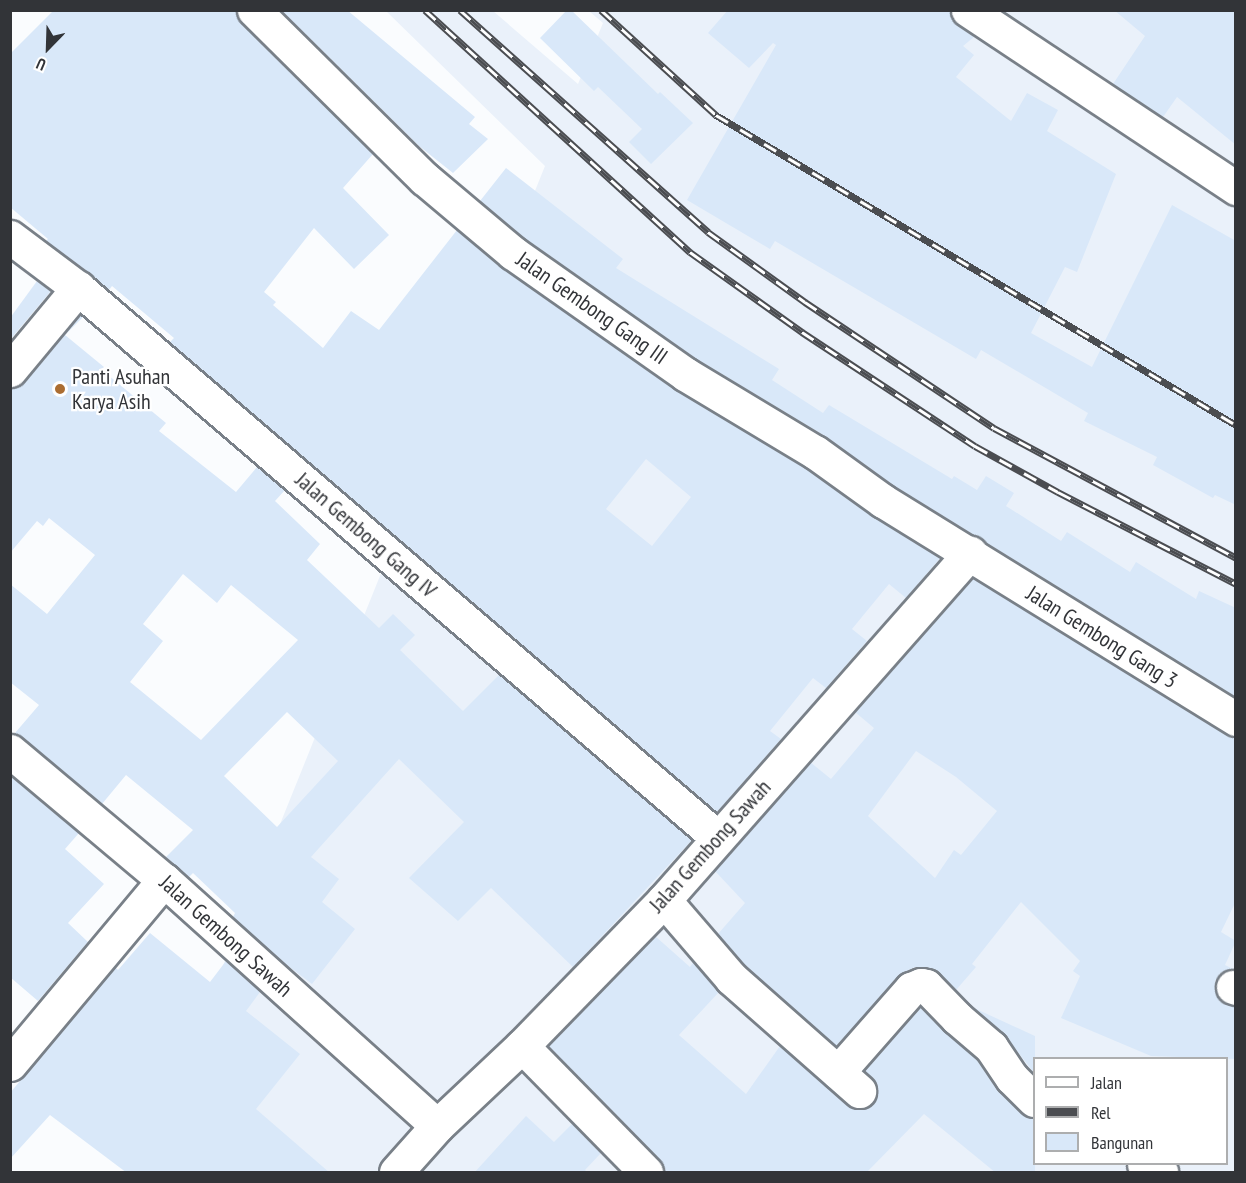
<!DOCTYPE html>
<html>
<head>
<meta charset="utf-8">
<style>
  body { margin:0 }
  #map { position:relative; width:1246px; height:1183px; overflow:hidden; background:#fafcfe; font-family:"PT Sans Narrow",sans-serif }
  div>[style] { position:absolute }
  .built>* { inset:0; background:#eaf1fa }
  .building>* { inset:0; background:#d9e8f9 }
  .roads { filter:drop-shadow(2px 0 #798088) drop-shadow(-2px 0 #798088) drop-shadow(0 2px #798088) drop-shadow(0 -2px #798088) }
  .minor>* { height:33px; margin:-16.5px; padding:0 16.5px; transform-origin:16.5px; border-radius:16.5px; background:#fff }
  .rail>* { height:7px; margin-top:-3.5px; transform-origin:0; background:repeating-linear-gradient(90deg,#fff 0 14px,#4b4d51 0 28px); box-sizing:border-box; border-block:2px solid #4b4d51 }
  .dots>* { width:16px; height:16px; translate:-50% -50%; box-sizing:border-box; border:3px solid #fff; border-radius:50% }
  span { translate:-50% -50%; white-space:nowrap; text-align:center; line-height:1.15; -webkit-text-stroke:4.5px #fff; paint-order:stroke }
  .street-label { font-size:22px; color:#323438 }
  .poi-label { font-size:22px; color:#323438 }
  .left { translate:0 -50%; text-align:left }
  .frame { position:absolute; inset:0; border:12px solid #323438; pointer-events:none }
  .legend { position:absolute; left:1033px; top:1057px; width:195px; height:108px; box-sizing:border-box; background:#fff; border:2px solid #adaeaf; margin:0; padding:8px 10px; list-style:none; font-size:18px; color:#323438 }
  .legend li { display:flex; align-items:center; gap:12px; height:30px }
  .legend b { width:30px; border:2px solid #adaeaf }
  .north { position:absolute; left:18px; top:18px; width:60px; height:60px; -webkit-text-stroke:4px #fff; paint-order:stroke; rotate:203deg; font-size:16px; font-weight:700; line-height:24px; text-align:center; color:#323438 }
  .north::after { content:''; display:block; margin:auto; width:21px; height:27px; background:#323438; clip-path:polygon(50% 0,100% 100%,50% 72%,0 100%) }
</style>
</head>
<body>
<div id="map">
  <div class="built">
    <i style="clip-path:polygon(evenodd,386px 11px,493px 11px,578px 84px,603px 23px,589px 11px,1235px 11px,1235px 1172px,140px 1172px,545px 166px,386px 11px,1034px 1058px,1226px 1058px,1226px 1164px,1034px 1164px,1034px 1058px)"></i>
  </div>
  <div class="building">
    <i style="clip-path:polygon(evenodd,54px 10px,236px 10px,241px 23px,373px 154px,343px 188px,389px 235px,354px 269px,314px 228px,264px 292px,276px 302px,273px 305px,323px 348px,351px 311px,379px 330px,457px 230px,502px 268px,674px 389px,805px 468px,873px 517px,940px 558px,906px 598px,889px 584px,852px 629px,867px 641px,826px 688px,813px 678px,770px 731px,781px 739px,717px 812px,170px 342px,174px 338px,112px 286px,109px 290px,46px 241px,48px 239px,10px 207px,10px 54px,54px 10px,646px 459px,691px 497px,652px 546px,606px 509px,646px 459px)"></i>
    <i style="clip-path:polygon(281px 10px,347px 10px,475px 117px,469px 124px,488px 139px,453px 173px,419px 146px)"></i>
    <i style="clip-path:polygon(567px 10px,571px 10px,658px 94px,660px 92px,693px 123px,651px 164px,629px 142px,642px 129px,598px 87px,594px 91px,540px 38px)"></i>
    <i style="clip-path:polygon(728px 10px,950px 10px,957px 25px,974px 37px,963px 46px,974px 55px,956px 77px,1011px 121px,1027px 93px,1058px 110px,1047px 131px,1116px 174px,1077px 272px,1065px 267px,1031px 333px,1092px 367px,1172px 205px,1236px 241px,1236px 505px,1215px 495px,1213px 498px,1153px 465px,1157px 457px,1084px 421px,1088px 413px,981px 350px,976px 359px,775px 241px,770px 249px,687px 200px,776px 45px,773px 43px,749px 68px,708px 33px)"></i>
    <i style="clip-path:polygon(1114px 10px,1236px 10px,1236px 145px,1177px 97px,1163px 117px,1113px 84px,1145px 36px)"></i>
    <i style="clip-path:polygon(506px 168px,623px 259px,616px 268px,779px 369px,772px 380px,823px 413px,829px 405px,952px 479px,954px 476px,977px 490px,986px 476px,1014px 493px,1006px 506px,1061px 541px,1067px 532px,1130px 572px,1136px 562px,1196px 599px,1199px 591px,1236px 608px,1236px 697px,893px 485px,825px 436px,695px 358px,524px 238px,480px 201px)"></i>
    <i style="clip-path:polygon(37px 281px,51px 291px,10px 340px,10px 318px)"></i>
    <i style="clip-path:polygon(evenodd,80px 315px,83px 317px,65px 335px,104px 367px,102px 370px,166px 423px,159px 431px,236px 492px,257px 467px,285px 490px,275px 501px,320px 544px,307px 560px,379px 628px,393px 614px,415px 635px,400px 650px,463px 711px,499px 675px,692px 840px,573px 967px,491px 888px,458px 921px,409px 878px,464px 822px,399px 759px,311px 857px,339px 879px,322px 902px,355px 929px,312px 984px,283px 962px,233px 917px,235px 913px,193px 873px,189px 877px,166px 857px,193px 830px,126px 775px,102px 804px,15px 733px,39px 705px,10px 682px,10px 584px,47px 614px,95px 555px,49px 518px,43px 526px,37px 521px,10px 553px,10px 388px,24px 382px,80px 315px,183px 574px,217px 603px,231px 585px,298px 640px,201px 740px,130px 682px,163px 641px,143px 624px,183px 574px,80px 315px,287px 712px,338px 761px,277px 827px,224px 776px,287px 712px)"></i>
    <i style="clip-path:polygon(evenodd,973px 578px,1226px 735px,1236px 738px,1236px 901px,1221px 932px,1236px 941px,1225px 965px,1233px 969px,1220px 973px,1215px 981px,1215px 990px,1219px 1000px,1236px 1006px,1236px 1059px,1151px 1056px,1061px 1018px,1080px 976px,1073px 971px,1080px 961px,1021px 902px,972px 964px,976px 967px,956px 990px,930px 968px,915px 967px,904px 972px,836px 1046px,744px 965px,718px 934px,745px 903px,715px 871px,810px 762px,831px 779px,874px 728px,855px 712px,973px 578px,916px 751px,956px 777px,997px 811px,961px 855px,954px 850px,935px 878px,868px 816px,916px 751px)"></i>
    <i style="clip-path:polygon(10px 776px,79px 833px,65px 849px,104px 884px,68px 923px,88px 942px,38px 1001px,10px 977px)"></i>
    <i style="clip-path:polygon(150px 933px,210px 982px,226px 961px,260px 992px,246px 1011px,300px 1054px,256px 1109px,330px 1173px,127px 1173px,50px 1115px,10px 1159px,10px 1093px,115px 967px,118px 970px)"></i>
    <i style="clip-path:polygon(655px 936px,690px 967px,693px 963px,719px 992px,679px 1035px,746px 1094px,780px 1046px,847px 1105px,856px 1109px,866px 1109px,873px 1103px,877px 1094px,877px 1084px,864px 1071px,920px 1007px,977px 1060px,997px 1089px,1021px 1113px,1035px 1118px,1035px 1173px,996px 1173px,924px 1114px,866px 1173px,664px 1173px,659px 1159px,548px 1046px)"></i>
    <i style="clip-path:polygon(974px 1008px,1035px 1036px,1035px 1074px,1003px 1033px)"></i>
    <i style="clip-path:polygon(526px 1116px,554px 1142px,572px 1124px,601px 1153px,585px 1170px,588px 1173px,474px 1173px)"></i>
  </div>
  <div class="roads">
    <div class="minor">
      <i style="left:254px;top:10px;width:240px;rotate:44.7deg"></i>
      <i style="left:425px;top:179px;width:115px;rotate:40.1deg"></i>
      <i style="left:513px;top:253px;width:210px;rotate:35.1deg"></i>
      <i style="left:685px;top:374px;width:152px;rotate:31deg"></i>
      <i style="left:815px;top:452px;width:84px;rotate:35.8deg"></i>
      <i style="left:883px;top:501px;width:415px;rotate:31.7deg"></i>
      <i style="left:968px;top:10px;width:322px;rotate:33.6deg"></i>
      <i style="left:10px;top:237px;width:85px;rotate:36.9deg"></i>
      <i style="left:78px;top:288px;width:842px;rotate:40.67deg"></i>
      <i style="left:10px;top:370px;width:107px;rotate:-50.3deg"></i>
      <i style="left:10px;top:751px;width:201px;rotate:40deg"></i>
      <i style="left:164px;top:880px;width:367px;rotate:42deg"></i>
      <i style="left:664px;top:900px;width:103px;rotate:49.3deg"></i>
      <i style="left:731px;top:978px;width:171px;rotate:41.4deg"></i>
      <i style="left:1233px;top:987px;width:3px;rotate:18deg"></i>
      <i style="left:522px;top:1046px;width:177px;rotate:45.5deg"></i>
      <i style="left:10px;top:1064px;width:240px;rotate:-50.1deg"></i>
      <i style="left:838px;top:1072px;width:111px;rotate:-48.7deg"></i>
      <i style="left:911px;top:989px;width:11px;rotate:-22deg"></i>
      <i style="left:921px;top:985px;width:5px;rotate:11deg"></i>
      <i style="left:926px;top:986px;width:45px;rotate:45.9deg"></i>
      <i style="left:957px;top:1018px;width:45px;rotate:40.5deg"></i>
      <i style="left:991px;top:1047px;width:37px;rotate:56deg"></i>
      <i style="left:1012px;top:1078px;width:31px;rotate:45deg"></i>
      <i style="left:1144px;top:1164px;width:19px;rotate:25deg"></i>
      <i style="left:396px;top:1172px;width:62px;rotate:-48.3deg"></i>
      <i style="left:437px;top:1126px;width:117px;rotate:-43.3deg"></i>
      <i style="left:522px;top:1046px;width:204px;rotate:-45.8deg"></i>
      <i style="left:664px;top:900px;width:463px;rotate:-48.6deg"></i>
    </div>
  </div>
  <div class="rail">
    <i style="left:425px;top:10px;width:359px;rotate:42.4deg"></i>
    <i style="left:690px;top:252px;width:138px;rotate:35.5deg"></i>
    <i style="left:802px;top:332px;width:207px;rotate:33.4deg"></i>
    <i style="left:975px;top:446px;width:95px;rotate:29deg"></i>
    <i style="left:1058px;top:492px;width:200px;rotate:27.3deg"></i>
    <i style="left:460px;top:10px;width:333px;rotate:41.8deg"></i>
    <i style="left:708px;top:232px;width:120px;rotate:35.8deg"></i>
    <i style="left:805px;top:302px;width:227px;rotate:33.7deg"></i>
    <i style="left:994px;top:428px;width:275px;rotate:28.2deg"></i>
    <i style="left:601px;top:10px;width:156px;rotate:42.4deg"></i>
    <i style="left:716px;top:115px;width:605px;rotate:30.8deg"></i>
  </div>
  <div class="dots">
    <i style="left:60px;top:389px;background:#ab6d32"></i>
  </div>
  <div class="street-label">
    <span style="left:592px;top:308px;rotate:35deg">Jalan Gembong Gang III</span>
    <span style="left:366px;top:535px;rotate:41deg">Jalan Gembong Gang IV</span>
    <span style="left:1102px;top:637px;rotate:32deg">Jalan Gembong Gang 3</span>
    <span style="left:710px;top:846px;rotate:-48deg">Jalan Gembong Sawah</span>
    <span style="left:226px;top:936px;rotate:42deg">Jalan Gembong Sawah</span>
  </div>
  <div class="poi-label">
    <span class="left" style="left:72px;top:389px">Panti Asuhan<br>Karya Asih</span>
  </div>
  <div class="frame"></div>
  <ul class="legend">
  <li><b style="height:8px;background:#fff"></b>Jalan</li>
  <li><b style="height:8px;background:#4b4d51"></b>Rel</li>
  <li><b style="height:16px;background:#d9e8f9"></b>Bangunan</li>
  </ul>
  <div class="north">U</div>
</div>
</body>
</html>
